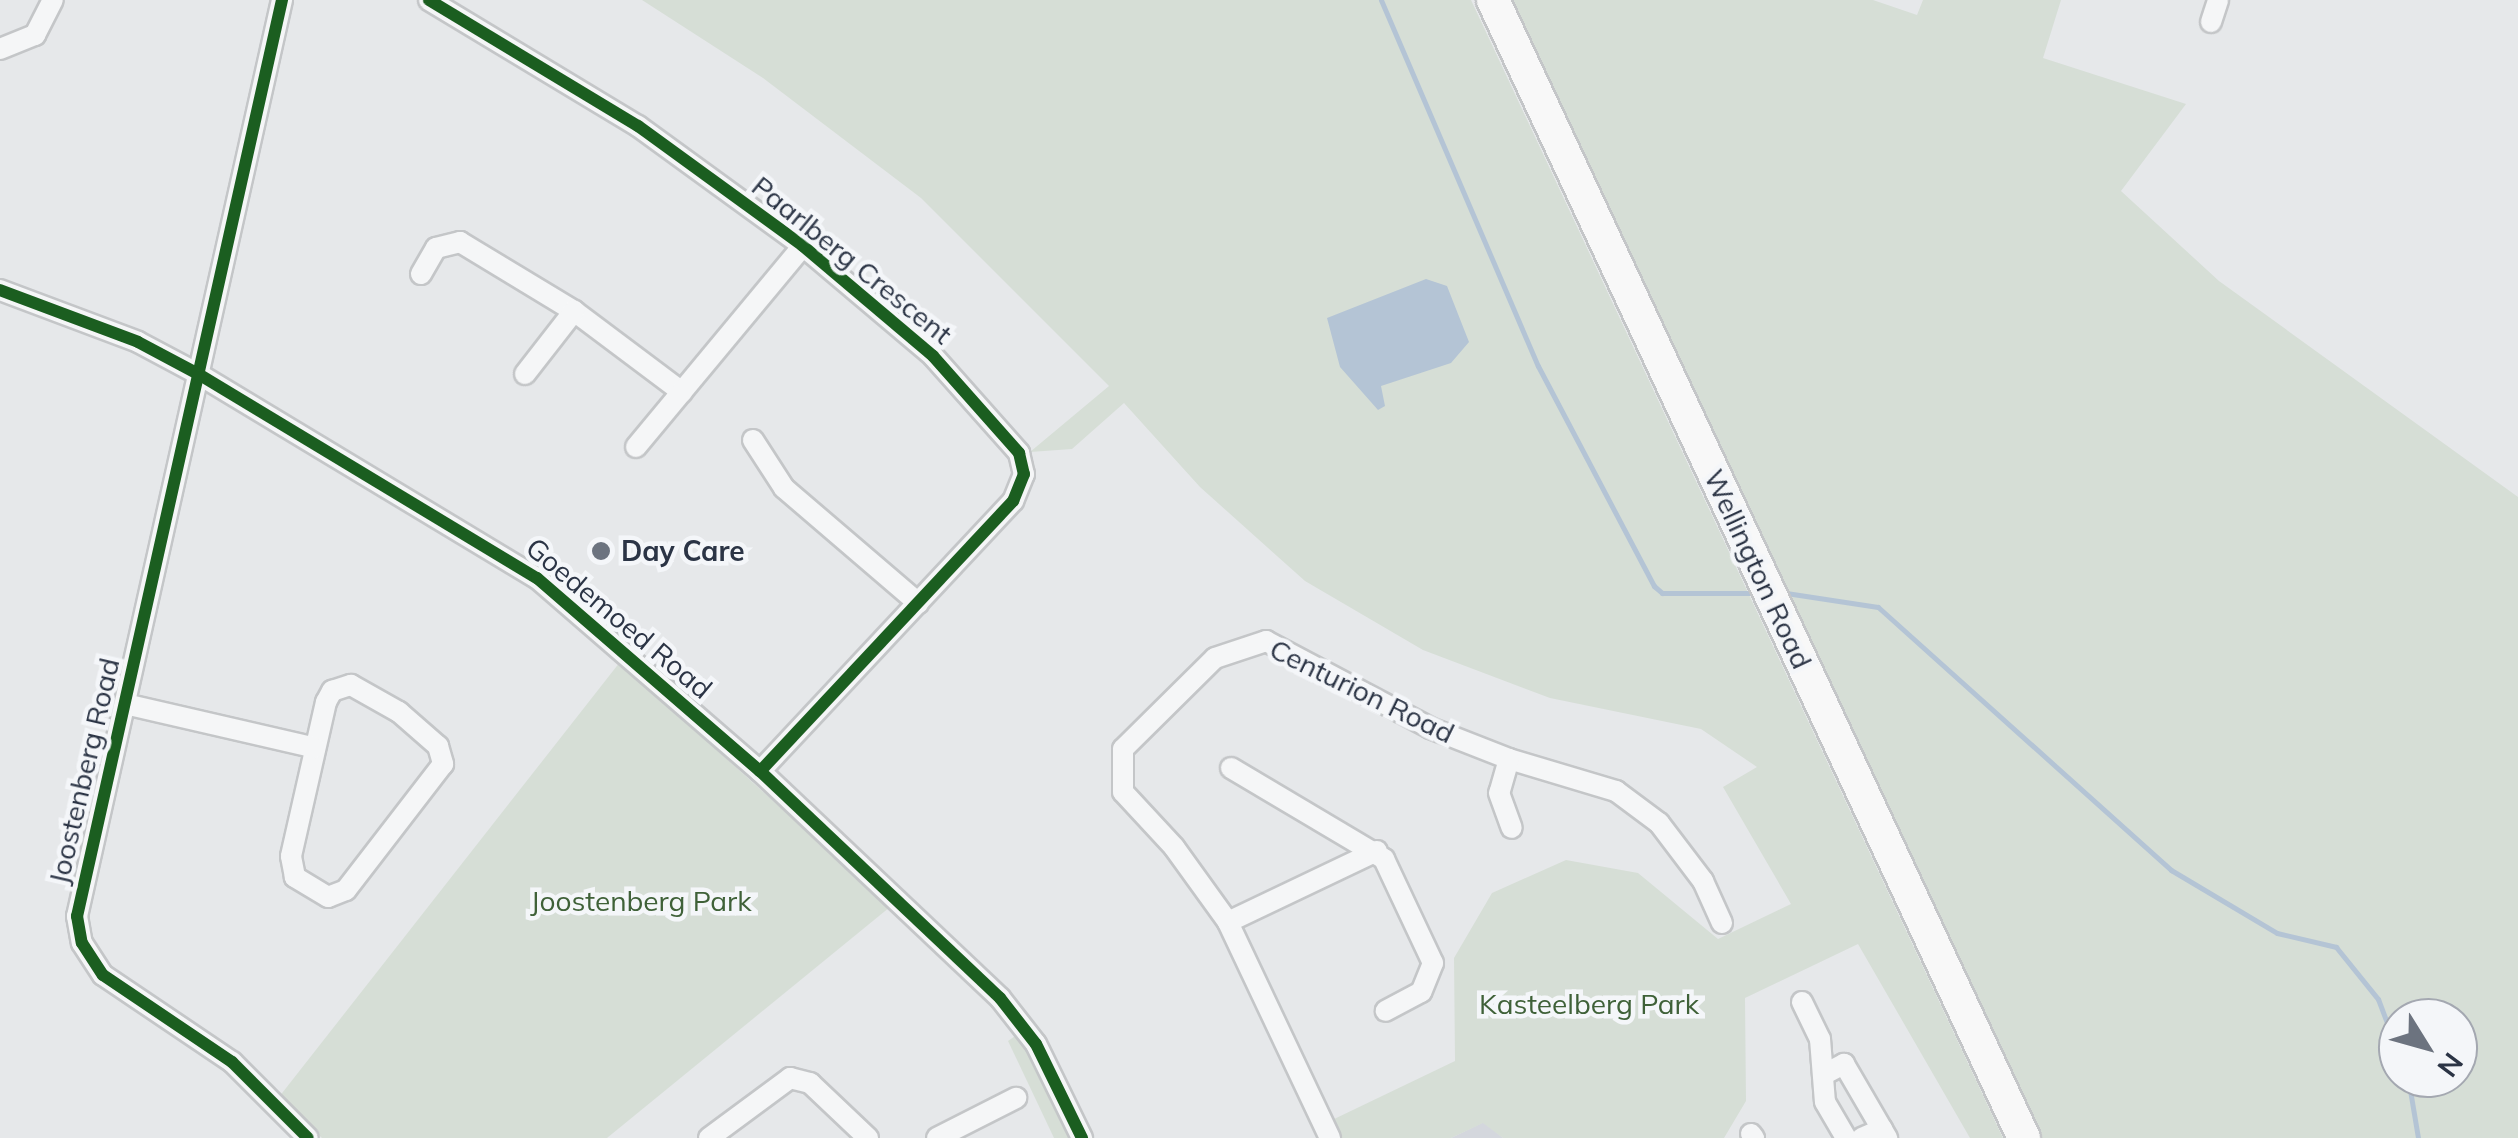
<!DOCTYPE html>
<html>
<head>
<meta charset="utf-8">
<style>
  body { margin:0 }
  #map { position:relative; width:2518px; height:1138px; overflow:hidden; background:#e6e8ea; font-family:Mulish,sans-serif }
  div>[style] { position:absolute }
  .built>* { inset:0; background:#d4d7dd }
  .green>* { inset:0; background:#d6ded6 }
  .water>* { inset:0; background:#b4c4d5 }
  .stream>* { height:5px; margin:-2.5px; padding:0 2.5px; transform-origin:2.5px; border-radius:2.5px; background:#b4c4d5 }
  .roads { filter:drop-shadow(2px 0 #c4c6c8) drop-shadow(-2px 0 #c4c6c8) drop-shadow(0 2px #c4c6c8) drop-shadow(0 -2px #c4c6c8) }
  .street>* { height:20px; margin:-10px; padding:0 10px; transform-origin:10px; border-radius:10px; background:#f5f6f7 }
  .primary>* { height:32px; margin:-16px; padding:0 16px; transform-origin:16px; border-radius:16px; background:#f8f8f8 }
  .cycleway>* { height:12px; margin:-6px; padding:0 6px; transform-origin:6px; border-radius:6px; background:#1b5e20 }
  .dots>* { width:28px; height:28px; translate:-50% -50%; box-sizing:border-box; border:5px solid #f4f6f9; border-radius:50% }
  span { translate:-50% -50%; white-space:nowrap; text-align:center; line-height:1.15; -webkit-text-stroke:9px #f4f6f9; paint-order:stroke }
  .street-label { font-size:28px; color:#2b3445 }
  .poi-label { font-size:28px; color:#2b3445; font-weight:700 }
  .left { translate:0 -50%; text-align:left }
  .park-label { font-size:28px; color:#3f6138 }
  .north { position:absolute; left:2378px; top:998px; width:100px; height:100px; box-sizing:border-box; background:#f4f6f9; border:2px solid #a4a8b1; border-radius:50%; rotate:127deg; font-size:28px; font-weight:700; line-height:40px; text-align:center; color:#2b3445 }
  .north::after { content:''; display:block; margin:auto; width:35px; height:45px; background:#6c737f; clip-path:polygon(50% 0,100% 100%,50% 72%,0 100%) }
</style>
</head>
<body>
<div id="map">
  <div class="built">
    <i style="clip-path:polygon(1484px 1122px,1503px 1138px,1451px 1138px)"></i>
  </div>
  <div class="green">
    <i style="clip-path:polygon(642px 0,1471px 0,2003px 1138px,1970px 1138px,1858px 944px,1745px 998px,1746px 1101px,1724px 1138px,1503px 1138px,1483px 1123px,1451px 1138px,1339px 1138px,1330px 1121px,1455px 1061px,1454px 958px,1492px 893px,1566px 860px,1638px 873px,1718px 939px,1791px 904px,1723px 787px,1757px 767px,1701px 729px,1550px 698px,1423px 650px,1305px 581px,1200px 487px,1124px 403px,1072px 449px,1030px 452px,1109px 386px,921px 198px,763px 78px)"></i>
    <i style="clip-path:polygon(evenodd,1511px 0,1873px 0,1917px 15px,1923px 0,2061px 0,2043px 58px,2186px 104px,2121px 191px,2219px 281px,2518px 497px,2518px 1138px,2042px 1138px,1511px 0,2398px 1018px,2458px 1018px,2458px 1078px,2398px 1078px,2398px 1018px)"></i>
    <i style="clip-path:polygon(620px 662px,890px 907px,607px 1138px,322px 1138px,279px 1097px)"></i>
    <i style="clip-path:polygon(1018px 1034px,1027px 1047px,1072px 1138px,1054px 1138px,1008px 1041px)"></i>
  </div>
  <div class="water">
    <i style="clip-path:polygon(1426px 279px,1447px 286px,1469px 342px,1451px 363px,1381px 386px,1385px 406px,1378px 410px,1340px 367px,1327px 318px)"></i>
  </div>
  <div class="stream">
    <i style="left:1381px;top:0;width:398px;rotate:66.8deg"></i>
    <i style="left:1538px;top:366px;width:249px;rotate:62.2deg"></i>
    <i style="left:1654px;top:586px;width:11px;rotate:41deg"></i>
    <i style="left:1662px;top:593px;width:88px"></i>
    <i style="left:1786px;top:593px;width:93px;rotate:8.7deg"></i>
    <i style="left:1878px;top:607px;width:394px;rotate:41.9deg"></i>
    <i style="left:2171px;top:870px;width:123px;rotate:30.7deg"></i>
    <i style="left:2277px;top:933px;width:61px;rotate:13.3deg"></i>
    <i style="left:2336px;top:947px;width:67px;rotate:51.1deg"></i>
    <i style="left:2378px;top:999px;width:57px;rotate:69.3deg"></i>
    <i style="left:2408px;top:1078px;width:61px;rotate:80.5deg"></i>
  </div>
  <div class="roads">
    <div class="street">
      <i style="left:282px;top:0;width:939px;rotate:102.61deg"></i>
      <i style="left:77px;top:916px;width:27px;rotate:80deg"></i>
      <i style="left:82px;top:943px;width:38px;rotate:57deg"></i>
      <i style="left:103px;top:975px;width:156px;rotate:34deg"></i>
      <i style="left:232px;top:1062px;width:107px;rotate:45deg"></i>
      <i style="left:429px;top:0;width:244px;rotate:31.1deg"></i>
      <i style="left:638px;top:126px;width:204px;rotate:36deg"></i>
      <i style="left:803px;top:246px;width:170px;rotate:40.2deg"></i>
      <i style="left:933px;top:356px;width:130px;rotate:48.4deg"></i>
      <i style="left:1019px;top:453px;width:22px;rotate:77deg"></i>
      <i style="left:1024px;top:474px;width:29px;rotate:112deg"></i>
      <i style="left:1013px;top:501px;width:370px;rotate:133.1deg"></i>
      <i style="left:2211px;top:22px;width:23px;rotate:-72deg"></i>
      <i style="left:0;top:49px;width:38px;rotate:-22deg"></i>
      <i style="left:35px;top:35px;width:39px;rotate:-63deg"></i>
      <i style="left:421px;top:274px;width:30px;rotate:-60deg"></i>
      <i style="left:436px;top:248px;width:25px;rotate:-14deg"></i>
      <i style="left:460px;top:242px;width:133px;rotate:31.2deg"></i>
      <i style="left:574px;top:311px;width:135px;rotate:36.9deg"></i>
      <i style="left:0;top:290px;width:147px;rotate:20.6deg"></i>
      <i style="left:138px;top:342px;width:70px;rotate:28deg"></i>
      <i style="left:200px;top:375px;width:393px;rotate:31.1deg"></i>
      <i style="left:537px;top:578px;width:295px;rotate:40.9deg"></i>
      <i style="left:760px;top:771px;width:330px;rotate:43.4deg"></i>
      <i style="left:1000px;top:998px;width:58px;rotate:52deg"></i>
      <i style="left:1036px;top:1044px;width:105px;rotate:63.9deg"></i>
      <i style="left:525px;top:374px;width:80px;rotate:-52.1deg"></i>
      <i style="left:753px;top:440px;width:57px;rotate:57.1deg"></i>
      <i style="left:784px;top:488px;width:177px;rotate:40.6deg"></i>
      <i style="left:636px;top:447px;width:261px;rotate:-50.3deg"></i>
      <i style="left:351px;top:685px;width:55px;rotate:29.4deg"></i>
      <i style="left:399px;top:712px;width:52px;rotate:41.1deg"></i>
      <i style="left:438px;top:746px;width:19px;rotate:74deg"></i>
      <i style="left:443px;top:764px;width:159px;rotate:127.6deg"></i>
      <i style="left:346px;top:890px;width:19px;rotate:159deg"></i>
      <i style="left:328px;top:897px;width:39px;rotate:-149deg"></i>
      <i style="left:295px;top:877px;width:21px;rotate:-101deg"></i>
      <i style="left:291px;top:856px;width:158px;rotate:-77.2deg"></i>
      <i style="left:326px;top:702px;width:13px;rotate:-61deg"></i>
      <i style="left:332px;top:691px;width:20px;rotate:-18deg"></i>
      <i style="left:125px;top:704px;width:195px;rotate:13deg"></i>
      <i style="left:1509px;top:759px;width:112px;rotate:16.7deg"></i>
      <i style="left:1616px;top:791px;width:54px;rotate:36.7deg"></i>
      <i style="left:1659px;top:823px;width:73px;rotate:52.8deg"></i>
      <i style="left:1703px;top:881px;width:46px;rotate:65.7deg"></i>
      <i style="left:1231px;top:768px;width:178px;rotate:30.7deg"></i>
      <i style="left:1384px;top:859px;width:115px;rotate:64.8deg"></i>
      <i style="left:1433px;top:963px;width:31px;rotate:112deg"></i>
      <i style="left:1421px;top:992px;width:40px;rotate:152deg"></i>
      <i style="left:1228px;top:922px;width:165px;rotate:-25.5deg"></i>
      <i style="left:1802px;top:1002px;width:41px;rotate:64.1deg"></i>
      <i style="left:1820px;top:1039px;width:63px;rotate:85.5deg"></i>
      <i style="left:1825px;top:1102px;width:42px;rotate:59.7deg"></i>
      <i style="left:1823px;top:1075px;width:24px;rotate:-28deg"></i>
      <i style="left:1844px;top:1064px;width:86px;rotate:59.8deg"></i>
      <i style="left:1751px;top:1134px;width:5px;rotate:53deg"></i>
      <i style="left:709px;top:1138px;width:101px;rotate:-36.5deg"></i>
      <i style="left:790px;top:1078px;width:21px;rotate:14deg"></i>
      <i style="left:810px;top:1083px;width:80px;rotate:43.5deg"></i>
      <i style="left:937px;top:1138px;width:89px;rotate:-26.9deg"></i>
      <i style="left:1330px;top:1138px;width:239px;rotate:-115.3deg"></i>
      <i style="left:1228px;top:922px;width:92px;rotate:-125.8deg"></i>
      <i style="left:1174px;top:847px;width:75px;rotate:-132.8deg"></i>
      <i style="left:1123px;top:792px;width:43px;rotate:-90deg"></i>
      <i style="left:1123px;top:749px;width:129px;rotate:-44.7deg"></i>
      <i style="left:1215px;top:658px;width:54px;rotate:-18.4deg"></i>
      <i style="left:1266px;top:641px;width:186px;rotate:27.9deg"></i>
      <i style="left:1430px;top:728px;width:85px;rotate:21.4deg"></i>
      <i style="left:1509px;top:759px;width:35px;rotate:106deg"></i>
      <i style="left:1499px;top:793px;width:37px;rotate:70deg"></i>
      <i style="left:1862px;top:1138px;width:22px;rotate:-24deg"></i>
    </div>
    <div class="primary">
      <i style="left:1493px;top:0;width:1256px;rotate:64.99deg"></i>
    </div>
  </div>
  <div class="cycleway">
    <i style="left:282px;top:0;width:939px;rotate:102.61deg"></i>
    <i style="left:77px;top:916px;width:27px;rotate:80deg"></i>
    <i style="left:82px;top:943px;width:38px;rotate:57deg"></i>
    <i style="left:103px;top:975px;width:156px;rotate:34deg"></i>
    <i style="left:232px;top:1062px;width:107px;rotate:45deg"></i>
    <i style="left:429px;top:0;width:244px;rotate:31.1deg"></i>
    <i style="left:638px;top:126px;width:204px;rotate:36deg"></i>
    <i style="left:803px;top:246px;width:170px;rotate:40.2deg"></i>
    <i style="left:933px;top:356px;width:130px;rotate:48.4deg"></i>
    <i style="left:1019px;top:453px;width:22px;rotate:77deg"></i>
    <i style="left:1024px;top:474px;width:29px;rotate:112deg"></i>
    <i style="left:1013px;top:501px;width:370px;rotate:133.1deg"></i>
    <i style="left:0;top:290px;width:147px;rotate:20.6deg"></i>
    <i style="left:138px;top:342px;width:70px;rotate:28deg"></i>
    <i style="left:200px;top:375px;width:393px;rotate:31.1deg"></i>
    <i style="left:537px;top:578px;width:295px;rotate:40.9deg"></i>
    <i style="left:760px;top:771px;width:330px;rotate:43.4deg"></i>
    <i style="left:1000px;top:998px;width:58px;rotate:52deg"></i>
    <i style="left:1036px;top:1044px;width:105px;rotate:63.9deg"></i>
  </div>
  <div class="dots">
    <i style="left:601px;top:551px;background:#6c737f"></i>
  </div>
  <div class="street-label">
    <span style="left:852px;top:260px;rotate:39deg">Paarlberg Crescent</span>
    <span style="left:1758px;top:569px;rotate:65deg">Wellington Road</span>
    <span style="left:619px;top:618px;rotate:40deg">Goedemoed Road</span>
    <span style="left:1362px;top:691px;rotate:26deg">Centurion Road</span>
    <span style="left:84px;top:771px;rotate:-77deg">Joostenberg Road</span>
  </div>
  <div class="poi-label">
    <span class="left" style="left:621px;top:551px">Day Care</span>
  </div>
  <div class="park-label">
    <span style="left:641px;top:901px">Joostenberg Park</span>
    <span style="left:1589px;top:1004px">Kasteelberg Park</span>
  </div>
  <div class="north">N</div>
</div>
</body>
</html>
